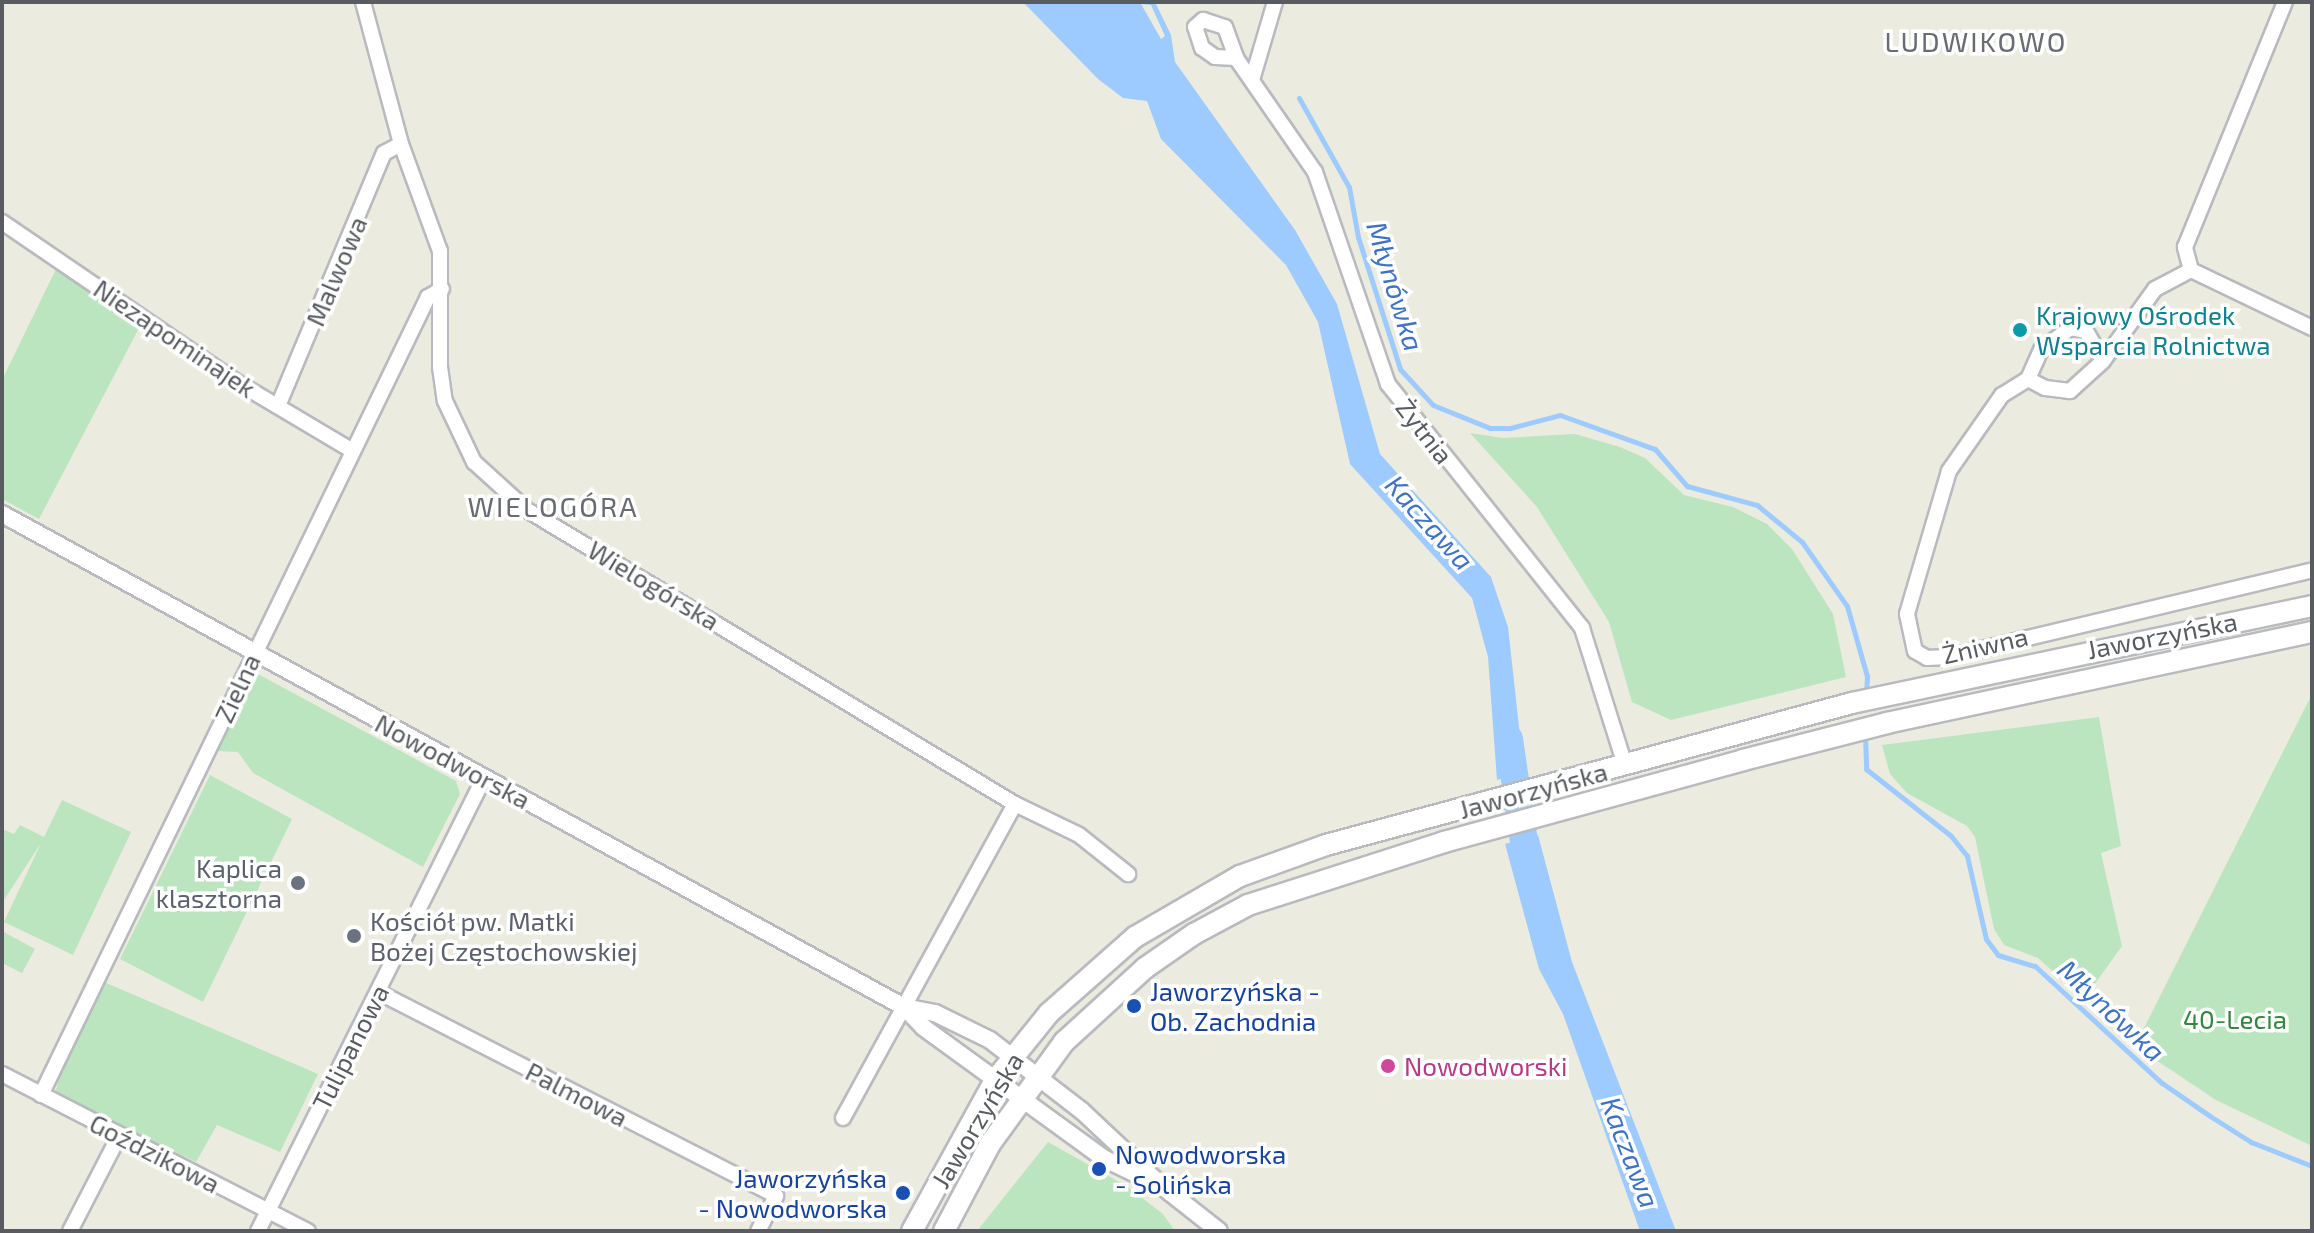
<!DOCTYPE html>
<html>
<head>
<meta charset="utf-8">
<style>
  body { margin:0 }
  #map { position:relative; width:2314px; height:1233px; overflow:hidden; background:#ecebdf; font-family:"Exo 2",sans-serif }
  div>[style] { position:absolute }
  .green>* { inset:0; background:#bbe5bf }
  .water>* { inset:0; background:#9dcbff }
  .stream>* { height:5px; margin:-2.5px; padding:0 2.5px; transform-origin:2.5px; border-radius:2.5px; background:#9dcbff }
  .river>* { height:28px; margin:-14px; padding:0 14px; transform-origin:14px; border-radius:14px; background:#9dcbff }
  .roads { filter:drop-shadow(2px 0 #b8babf) drop-shadow(-2px 0 #b8babf) drop-shadow(0 2px #b8babf) drop-shadow(0 -2px #b8babf) }
  .minor>* { height:14px; margin:-7px; padding:0 7px; transform-origin:7px; border-radius:7px; background:#fff }
  .tertiary>* { height:16px; margin:-8px; padding:0 8px; transform-origin:8px; border-radius:8px; background:#fff }
  .secondary>* { height:20px; margin:-10px; padding:0 10px; transform-origin:10px; border-radius:10px; background:#fff }
  .dots>* { width:22px; height:22px; translate:-50% -50%; box-sizing:border-box; border:4px solid #fff; border-radius:50% }
  span { translate:-50% -50%; white-space:nowrap; text-align:center; line-height:1.15; -webkit-text-stroke:7px #fff; paint-order:stroke }
  .street-label { font-size:26px; color:#585c61 }
  .culture-label { font-size:26px; color:#0d838f }
  .left { translate:0 -50%; text-align:left }
  .worship-label { font-size:26px; color:#5b616d }
  .right { translate:-100% -50%; text-align:right }
  .transit-label { font-size:26px; color:#164399 }
  .park-label { font-size:26px; color:#33863e }
  .hotel-label { font-size:26px; color:#b23c85 }
  .neighbourhood-label { font-size:28px; color:#696d73; letter-spacing:2px }
  .water-label { font-size:28px; color:#3e73c4; font-style:italic }
  .frame { position:absolute; inset:0; border:4px solid #585c61; pointer-events:none }
</style>
</head>
<body>
<div id="map">
  <div class="green">
    <i style="clip-path:polygon(56px 269px,139px 328px,39px 519px,2px 499px,2px 380px)"></i>
    <i style="clip-path:polygon(1470px 433px,1502px 438px,1575px 434px,1620px 447px,1645px 458px,1684px 495px,1733px 507px,1767px 524px,1792px 549px,1833px 614px,1846px 677px,1671px 720px,1632px 702px,1609px 622px,1537px 507px)"></i>
    <i style="clip-path:polygon(258px 674px,456px 781px,460px 794px,423px 867px,253px 773px,238px 752px,218px 751px,244px 687px)"></i>
    <i style="clip-path:polygon(2312px 694px,2312px 1146px,2216px 1100px,2135px 1046px)"></i>
    <i style="clip-path:polygon(2099px 717px,2121px 846px,2101px 853px,2122px 946px,2084px 999px,2038px 958px,2004px 945px,1994px 929px,1975px 837px,1967px 826px,1907px 793px,1890px 774px,1882px 745px)"></i>
    <i style="clip-path:polygon(210px 775px,292px 819px,203px 1002px,120px 959px)"></i>
    <i style="clip-path:polygon(62px 800px,131px 832px,73px 955px,4px 922px,41px 843px,2px 903px,2px 829px,14px 834px,20px 825px,44px 837px)"></i>
    <i style="clip-path:polygon(2px 931px,35px 949px,22px 973px,2px 963px)"></i>
    <i style="clip-path:polygon(104px 982px,318px 1074px,280px 1152px,217px 1125px,196px 1162px,63px 1097px,56px 1091px,59px 1077px)"></i>
    <i style="clip-path:polygon(1048px 1142px,1128px 1187px,1163px 1214px,1175px 1231px,977px 1231px)"></i>
  </div>
  <div class="water">
    <i style="clip-path:polygon(evenodd,1023px 2px,1155px 2px,1171px 35px,1175px 62px,1295px 230px,1337px 304px,1380px 454px,1491px 577px,1508px 627px,1524px 772px,1497px 780px,1488px 657px,1472px 598px,1350px 464px,1318px 322px,1286px 265px,1161px 139px,1147px 101px,1123px 98px,1098px 79px,1023px 2px,1141px 4px,1151px 5px,1165px 36px,1161px 39px,1141px 4px)"></i>
    <i style="clip-path:polygon(1538px 835px,1572px 962px,1676px 1231px,1640px 1231px,1563px 1014px,1539px 969px,1505px 844px)"></i>
  </div>
  <div class="stream">
    <i style="left:1299px;top:98px;width:102px;rotate:60.7deg"></i>
    <i style="left:1349px;top:187px;width:51px;rotate:79.8deg"></i>
    <i style="left:1358px;top:237px;width:139px;rotate:72.3deg"></i>
    <i style="left:1400px;top:369px;width:49px;rotate:47.5deg"></i>
    <i style="left:1433px;top:405px;width:61px;rotate:22deg"></i>
    <i style="left:1490px;top:428px;width:20px"></i>
    <i style="left:1510px;top:428px;width:52px;rotate:-14.6deg"></i>
    <i style="left:1560px;top:415px;width:101px;rotate:19.7deg"></i>
    <i style="left:1655px;top:449px;width:49px;rotate:49.1deg"></i>
    <i style="left:1687px;top:486px;width:73px;rotate:15.2deg"></i>
    <i style="left:1757px;top:505px;width:58px;rotate:39.4deg"></i>
    <i style="left:1802px;top:542px;width:78px;rotate:54.9deg"></i>
    <i style="left:1847px;top:606px;width:73px;rotate:74.1deg"></i>
    <i style="left:1867px;top:676px;width:21px;rotate:93deg"></i>
    <i style="left:1865px;top:735px;width:34px;rotate:88deg"></i>
    <i style="left:1866px;top:769px;width:108px;rotate:38.2deg"></i>
    <i style="left:1951px;top:836px;width:26px;rotate:51deg"></i>
    <i style="left:1967px;top:856px;width:85px;rotate:77.1deg"></i>
    <i style="left:1986px;top:939px;width:20px;rotate:53deg"></i>
    <i style="left:1998px;top:955px;width:39px;rotate:17deg"></i>
    <i style="left:2035px;top:966px;width:173px;rotate:42.7deg"></i>
    <i style="left:2162px;top:1083px;width:58px;rotate:34.5deg"></i>
    <i style="left:2210px;top:1116px;width:49px;rotate:32.4deg"></i>
    <i style="left:2251px;top:1142px;width:66px;rotate:21.5deg"></i>
  </div>
  <div class="river">
    <i style="left:1509px;top:739px;width:138px;rotate:81.7deg"></i>
  </div>
  <div class="roads">
    <div class="minor">
      <i style="left:363px;top:2px;width:147px;rotate:75deg"></i>
      <i style="left:401px;top:144px;width:114px;rotate:70deg"></i>
      <i style="left:440px;top:251px;width:116px;rotate:90deg"></i>
      <i style="left:440px;top:367px;width:34px;rotate:82deg"></i>
      <i style="left:445px;top:401px;width:68px;rotate:64.6deg"></i>
      <i style="left:474px;top:462px;width:72px;rotate:42.2deg"></i>
      <i style="left:527px;top:510px;width:570px;rotate:31.07deg"></i>
      <i style="left:1015px;top:804px;width:71px;rotate:25.8deg"></i>
      <i style="left:1079px;top:835px;width:63px;rotate:38.5deg"></i>
      <i style="left:1236px;top:58px;width:21px;rotate:-177deg"></i>
      <i style="left:1215px;top:57px;width:16px;rotate:-145deg"></i>
      <i style="left:1202px;top:48px;width:22px;rotate:-108deg"></i>
      <i style="left:1195px;top:27px;width:11px;rotate:-41deg"></i>
      <i style="left:1203px;top:20px;width:23px;rotate:18deg"></i>
      <i style="left:1225px;top:27px;width:33px;rotate:70deg"></i>
      <i style="left:1236px;top:58px;width:139px;rotate:55.3deg"></i>
      <i style="left:1315px;top:172px;width:224px;rotate:71deg"></i>
      <i style="left:1388px;top:384px;width:312px;rotate:51.5deg"></i>
      <i style="left:1582px;top:628px;width:144px;rotate:72.6deg"></i>
      <i style="left:1252px;top:80px;width:81px;rotate:-73.6deg"></i>
      <i style="left:2px;top:222px;width:282px;rotate:34.3deg"></i>
      <i style="left:235px;top:381px;width:135px;rotate:30.7deg"></i>
      <i style="left:2191px;top:270px;width:24px;rotate:-105deg"></i>
      <i style="left:2185px;top:247px;width:265px;rotate:-67.8deg"></i>
      <i style="left:2191px;top:270px;width:134px;rotate:25.6deg"></i>
      <i style="left:2103px;top:361px;width:89px;rotate:-54.2deg"></i>
      <i style="left:2155px;top:289px;width:41px;rotate:-27.8deg"></i>
      <i style="left:2028px;top:379px;width:32px;rotate:-66deg"></i>
      <i style="left:2041px;top:350px;width:36px;rotate:-37deg"></i>
      <i style="left:2070px;top:328px;width:16px;rotate:11deg"></i>
      <i style="left:2086px;top:331px;width:34px;rotate:60deg"></i>
      <i style="left:2103px;top:361px;width:45px;rotate:137.7deg"></i>
      <i style="left:2070px;top:391px;width:25px;rotate:-173deg"></i>
      <i style="left:2045px;top:388px;width:19px;rotate:-152deg"></i>
      <i style="left:2028px;top:379px;width:31px;rotate:148deg"></i>
      <i style="left:2002px;top:395px;width:93px;rotate:124.9deg"></i>
      <i style="left:1949px;top:471px;width:149px;rotate:106.4deg"></i>
      <i style="left:1907px;top:614px;width:38px;rotate:78deg"></i>
      <i style="left:1915px;top:651px;width:14px;rotate:30deg"></i>
      <i style="left:1927px;top:658px;width:21px;rotate:-3deg"></i>
      <i style="left:1948px;top:657px;width:374px;rotate:-13.4deg"></i>
      <i style="left:278px;top:406px;width:274px;rotate:-67.3deg"></i>
      <i style="left:384px;top:153px;width:19px;rotate:-28deg"></i>
      <i style="left:378px;top:992px;width:447px;rotate:27.1deg"></i>
      <i style="left:776px;top:1196px;width:39px;rotate:117deg"></i>
      <i style="left:2px;top:1074px;width:344px;rotate:27.2deg"></i>
      <i style="left:41px;top:1095px;width:887px;rotate:-64.13deg"></i>
      <i style="left:428px;top:297px;width:16px;rotate:-30deg"></i>
      <i style="left:843px;top:1118px;width:358px;rotate:-61.3deg"></i>
      <i style="left:70px;top:1231px;width:107px;rotate:-62.7deg"></i>
      <i style="left:258px;top:1231px;width:506px;rotate:-63.49deg"></i>
    </div>
    <div class="tertiary">
      <i style="left:2px;top:514px;width:1028px;rotate:28.66deg"></i>
      <i style="left:904px;top:1007px;width:28px;rotate:46deg"></i>
      <i style="left:923px;top:1027px;width:225px;rotate:36deg"></i>
      <i style="left:1105px;top:1159px;width:64px;rotate:25.8deg"></i>
      <i style="left:904px;top:1007px;width:32px;rotate:11deg"></i>
      <i style="left:935px;top:1013px;width:61px;rotate:26.1deg"></i>
      <i style="left:990px;top:1040px;width:116px;rotate:37.7deg"></i>
      <i style="left:1082px;top:1111px;width:111px;rotate:43.2deg"></i>
      <i style="left:1163px;top:1187px;width:71px;rotate:38.2deg"></i>
    </div>
    <div class="secondary">
      <i style="left:912px;top:1231px;width:172px;rotate:-61.2deg"></i>
      <i style="left:995px;top:1080px;width:86px;rotate:-51.1deg"></i>
      <i style="left:1049px;top:1013px;width:115px;rotate:-41.5deg"></i>
      <i style="left:1135px;top:937px;width:121px;rotate:-30.2deg"></i>
      <i style="left:1240px;top:876px;width:91px;rotate:-19.8deg"></i>
      <i style="left:1326px;top:845px;width:545px;rotate:-15.11deg"></i>
      <i style="left:1852px;top:703px;width:470px;rotate:-11.9deg"></i>
      <i style="left:944px;top:1231px;width:98px;rotate:-62.1deg"></i>
      <i style="left:990px;top:1144px;width:126px;rotate:-54deg"></i>
      <i style="left:1064px;top:1042px;width:110px;rotate:-42.4deg"></i>
      <i style="left:1145px;top:968px;width:60px;rotate:-34.8deg"></i>
      <i style="left:1194px;top:934px;width:61px;rotate:-28.2deg"></i>
      <i style="left:1248px;top:905px;width:206px;rotate:-17.8deg"></i>
      <i style="left:1444px;top:842px;width:310px;rotate:-15.3deg"></i>
      <i style="left:1743px;top:760px;width:149px;rotate:-14.4deg"></i>
      <i style="left:1887px;top:723px;width:435px;rotate:-12.1deg"></i>
    </div>
  </div>
  <div class="dots">
    <i style="left:2020px;top:330px;background:#0f9aa8"></i>
    <i style="left:298px;top:883px;background:#6b7280"></i>
    <i style="left:354px;top:936px;background:#6b7280"></i>
    <i style="left:1134px;top:1006px;background:#1a4fb4"></i>
    <i style="left:1388px;top:1066px;background:#d1479c"></i>
    <i style="left:1099px;top:1169px;background:#1a4fb4"></i>
    <i style="left:903px;top:1193px;background:#1a4fb4"></i>
  </div>
  <div class="street-label">
    <span style="left:336px;top:271px;rotate:-67deg">Malwowa</span>
    <span style="left:175px;top:338px;rotate:34deg">Niezapominajek</span>
    <span style="left:1425px;top:431px;rotate:52deg">Żytnia</span>
    <span style="left:654px;top:585px;rotate:31deg">Wielogórska</span>
    <span style="left:2162px;top:635px;rotate:-11deg">Jaworzyńska</span>
    <span style="left:1985px;top:645px;rotate:-13deg">Żniwna</span>
    <span style="left:237px;top:688px;rotate:-65deg">Zielna</span>
    <span style="left:453px;top:761px;rotate:28deg">Nowodworska</span>
    <span style="left:1533px;top:790px;rotate:-15deg">Jaworzyńska</span>
    <span style="left:350px;top:1047px;rotate:-63deg">Tulipanowa</span>
    <span style="left:577px;top:1094px;rotate:27deg">Palmowa</span>
    <span style="left:977px;top:1120px;rotate:-59deg">Jaworzyńska</span>
    <span style="left:155px;top:1153px;rotate:27deg">Goździkowa</span>
  </div>
  <div class="culture-label">
    <span class="left" style="left:2036px;top:330px">Krajowy Ośrodek<br>Wsparcia Rolnictwa</span>
  </div>
  <div class="worship-label">
    <span class="right" style="left:282px;top:883px">Kaplica<br>klasztorna</span>
    <span class="left" style="left:370px;top:936px">Kościół pw. Matki<br>Bożej Częstochowskiej</span>
  </div>
  <div class="transit-label">
    <span class="left" style="left:1150px;top:1006px">Jaworzyńska -<br>Ob. Zachodnia</span>
    <span class="left" style="left:1115px;top:1169px">Nowodworska<br>- Solińska</span>
    <span class="right" style="left:887px;top:1193px">Jaworzyńska<br>- Nowodworska</span>
  </div>
  <div class="park-label">
    <span style="left:2235px;top:1019px">40-Lecia</span>
  </div>
  <div class="hotel-label">
    <span class="left" style="left:1404px;top:1066px">Nowodworski</span>
  </div>
  <div class="neighbourhood-label">
    <span style="left:1976px;top:41px">LUDWIKOWO</span>
    <span style="left:553px;top:506px">WIELOGÓRA</span>
  </div>
  <div class="water-label">
    <span style="left:1396px;top:286px;rotate:73deg">Młynówka</span>
    <span style="left:1430px;top:522px;rotate:48deg">Kaczawa</span>
    <span style="left:2112px;top:1010px;rotate:43deg">Młynówka</span>
    <span style="left:1631px;top:1152px;rotate:69deg">Kaczawa</span>
  </div>
  <div class="frame"></div>
</div>
</body>
</html>
